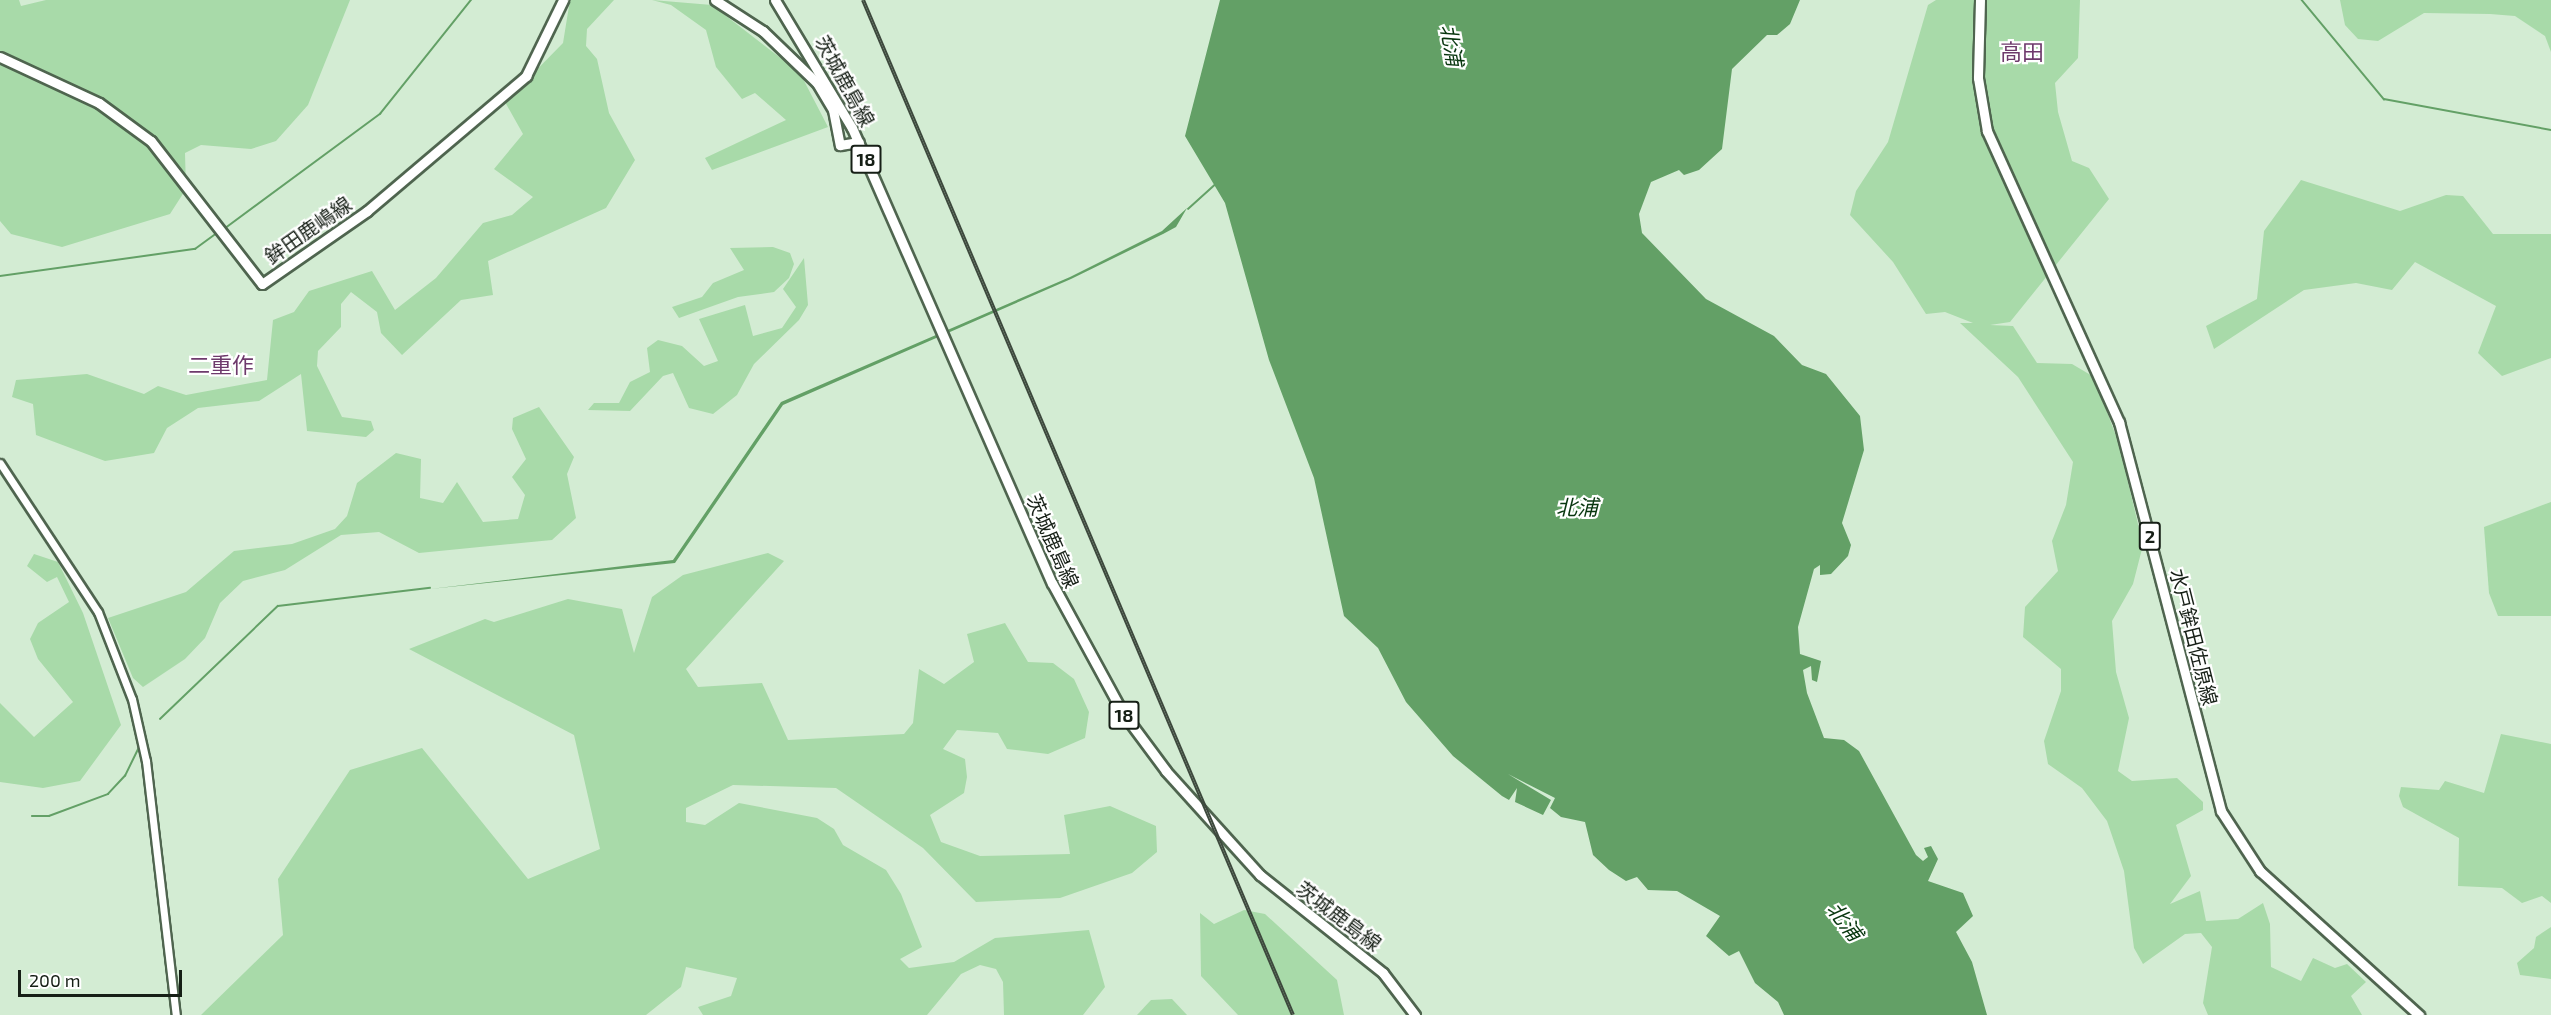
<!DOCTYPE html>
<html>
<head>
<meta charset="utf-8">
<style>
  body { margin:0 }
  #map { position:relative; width:2551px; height:1015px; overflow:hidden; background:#d3ecd3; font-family:"Exo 2","Noto Sans JP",sans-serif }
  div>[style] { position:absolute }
  .green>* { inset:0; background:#a8daa9 }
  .water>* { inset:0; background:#63a066 }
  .stream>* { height:1.5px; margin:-0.75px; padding:0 0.75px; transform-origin:0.75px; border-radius:0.75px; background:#63a066 }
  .roads { filter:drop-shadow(2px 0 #4f654f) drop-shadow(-2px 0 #4f654f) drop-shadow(0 2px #4f654f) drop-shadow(0 -2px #4f654f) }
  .minor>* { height:7px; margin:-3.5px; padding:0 3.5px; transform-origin:3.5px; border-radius:3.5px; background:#fff }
  .major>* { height:9px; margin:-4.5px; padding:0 4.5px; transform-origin:4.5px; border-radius:4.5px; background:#fff }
  .rail>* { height:4px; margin-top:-2px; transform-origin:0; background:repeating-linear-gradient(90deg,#fff 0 4.5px,#3d493d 0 9px); box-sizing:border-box; border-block:2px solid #3d493d }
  span { translate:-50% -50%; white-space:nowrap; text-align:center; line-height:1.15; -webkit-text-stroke:4.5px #fff; paint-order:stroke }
  .shield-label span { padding:2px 4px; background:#fff; border:2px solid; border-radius:4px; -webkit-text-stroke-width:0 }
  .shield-label { font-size:18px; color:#161f16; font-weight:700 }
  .street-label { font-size:20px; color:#161f16 }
  .water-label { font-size:21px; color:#08360f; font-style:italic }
  .quarter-label { font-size:22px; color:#6e3a6c }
  .scale { position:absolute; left:18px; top:970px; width:164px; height:27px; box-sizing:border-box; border:3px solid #161f16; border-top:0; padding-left:8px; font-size:18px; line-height:21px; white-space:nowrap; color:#161f16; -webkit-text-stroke:4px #fff; paint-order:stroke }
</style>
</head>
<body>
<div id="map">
  <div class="green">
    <i style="clip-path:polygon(0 0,19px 0,21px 6px,46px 0,350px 0,308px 105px,276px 141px,251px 149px,201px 145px,185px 153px,186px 189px,170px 214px,62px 247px,11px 234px,0 221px)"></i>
    <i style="clip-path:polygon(570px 0,614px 0,587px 29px,586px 46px,597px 59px,609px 113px,635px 160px,606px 208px,488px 261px,493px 295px,461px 300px,402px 355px,381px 333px,377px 312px,351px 292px,341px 304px,341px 327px,318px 351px,317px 366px,342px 417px,371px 421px,374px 430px,366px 437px,307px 431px,301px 374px,259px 401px,198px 408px,167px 428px,154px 453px,105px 461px,36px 435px,33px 404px,12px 397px,16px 380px,87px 374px,144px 394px,158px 386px,186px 395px,267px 380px,273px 320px,294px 312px,309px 291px,372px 271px,395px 310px,436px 278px,483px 223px,512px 215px,533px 197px,494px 169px,523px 134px,505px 102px,563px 43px)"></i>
    <i style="clip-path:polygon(652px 0,712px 5px,800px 73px,828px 127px,712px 170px,705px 158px,786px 120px,755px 93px,742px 99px,716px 67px,706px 30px,671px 5px)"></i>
    <i style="clip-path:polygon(1936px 0,2080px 0,2078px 58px,2055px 83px,2058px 112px,2072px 161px,2089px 168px,2109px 199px,2010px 322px,1990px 325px,2013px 326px,2037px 363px,2072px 364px,2094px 377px,2119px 444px,2143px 545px,2133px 584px,2112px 621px,2116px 672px,2129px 718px,2118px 771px,2132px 781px,2177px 778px,2203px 802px,2203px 810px,2176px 825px,2191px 876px,2170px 904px,2200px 891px,2206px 921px,2238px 919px,2263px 903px,2270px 924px,2271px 967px,2301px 981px,2313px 958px,2335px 968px,2347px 964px,2366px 982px,2351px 996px,2362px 1015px,2208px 1015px,2203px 1003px,2212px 947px,2201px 933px,2185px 934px,2143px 964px,2134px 948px,2124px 871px,2107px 821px,2082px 788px,2048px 764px,2044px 741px,2061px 691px,2061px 669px,2023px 637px,2025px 607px,2058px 571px,2052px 541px,2066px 505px,2073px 462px,2018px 377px,1960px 323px,1973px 323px,1945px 312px,1926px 314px,1893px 262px,1850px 215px,1856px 191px,1888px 142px,1928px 5px)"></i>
    <i style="clip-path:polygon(2340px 0,2551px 0,2551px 52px,2545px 36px,2515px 16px,2490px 14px,2424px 13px,2378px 41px,2358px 39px,2345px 25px)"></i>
    <i style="clip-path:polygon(2301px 180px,2400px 211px,2446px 195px,2463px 196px,2493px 234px,2551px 234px,2551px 358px,2502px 376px,2478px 353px,2496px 306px,2415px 262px,2392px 290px,2356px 283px,2304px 290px,2214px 349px,2206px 326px,2257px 299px,2264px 231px)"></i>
    <i style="clip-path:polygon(773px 247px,790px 253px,794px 264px,789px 278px,774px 292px,738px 297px,679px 318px,672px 307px,702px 297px,713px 283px,744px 270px,730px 248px)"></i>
    <i style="clip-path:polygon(804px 258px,808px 305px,799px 320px,754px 364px,737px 395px,713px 414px,689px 408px,673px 373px,663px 376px,630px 411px,588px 410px,594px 403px,619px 403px,630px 382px,650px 372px,647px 348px,658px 340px,682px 346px,704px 366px,718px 361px,699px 319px,745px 305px,753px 336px,782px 328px,796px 307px,783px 289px)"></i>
    <i style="clip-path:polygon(539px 407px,574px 457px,567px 474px,576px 518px,552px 540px,419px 553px,379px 532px,341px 535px,285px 570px,243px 581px,220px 603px,205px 638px,185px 659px,143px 687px,133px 678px,108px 618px,186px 592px,234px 551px,292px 544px,335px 529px,347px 516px,357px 483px,396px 453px,421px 459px,420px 498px,443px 503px,457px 482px,483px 522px,518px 519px,525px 495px,512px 477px,526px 459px,512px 429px,513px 418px)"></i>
    <i style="clip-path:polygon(2551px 502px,2551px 616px,2498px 616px,2489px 593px,2484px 527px)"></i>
    <i style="clip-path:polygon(768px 553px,784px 561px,686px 669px,698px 687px,762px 683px,788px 740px,904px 734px,913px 723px,919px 669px,944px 684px,974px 662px,967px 634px,1005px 623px,1028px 662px,1053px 663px,1074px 679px,1089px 712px,1085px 738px,1048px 754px,1007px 749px,998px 733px,957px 730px,943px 749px,965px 759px,967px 777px,964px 793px,930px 815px,941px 842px,980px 856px,1070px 854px,1064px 815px,1110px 806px,1156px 826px,1157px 852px,1132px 873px,1060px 898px,976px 902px,923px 848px,836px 788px,733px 785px,686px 808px,686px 822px,705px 825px,739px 803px,817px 818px,834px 829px,843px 845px,886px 870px,901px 894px,922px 947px,900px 959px,909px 968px,954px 962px,995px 938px,1089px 930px,1105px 987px,1083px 1015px,1004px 1015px,1003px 982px,996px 969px,980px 965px,961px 974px,927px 1015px,703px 1015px,698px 1007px,731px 996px,737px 978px,686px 967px,681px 987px,646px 1015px,201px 1015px,283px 935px,278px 879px,350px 770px,422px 748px,528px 879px,600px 849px,574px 735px,409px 649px,485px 619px,494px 622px,568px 599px,622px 609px,634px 653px,652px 597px,683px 575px)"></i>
    <i style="clip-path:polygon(34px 554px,58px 562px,83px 613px,121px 725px,80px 781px,43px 788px,0 782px,0 703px,34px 737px,73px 702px,38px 659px,30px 639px,38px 623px,69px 602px,57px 577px,47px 582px,27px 566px)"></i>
    <i style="clip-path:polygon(2501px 734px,2551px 744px,2551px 903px,2542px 896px,2522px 903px,2502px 888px,2458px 886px,2459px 838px,2403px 807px,2399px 796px,2401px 787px,2439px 790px,2445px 781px,2484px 793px)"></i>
    <i style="clip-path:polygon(1244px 910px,1265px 914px,1337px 980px,1344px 1015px,1238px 1015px,1201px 976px,1200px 913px,1214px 924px)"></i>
    <i style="clip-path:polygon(2551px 927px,2551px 979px,2520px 975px,2517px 963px,2534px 948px,2536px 937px)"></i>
    <i style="clip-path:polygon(1172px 999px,1187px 1015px,1137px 1015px,1151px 1000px)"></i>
  </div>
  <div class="water">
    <i style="clip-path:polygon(1220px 0,1800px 0,1790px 24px,1777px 35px,1767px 35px,1732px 69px,1722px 149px,1699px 170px,1684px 175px,1679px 170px,1651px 182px,1639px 214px,1642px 233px,1706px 299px,1774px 336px,1802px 365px,1826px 374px,1860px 416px,1864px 450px,1842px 523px,1851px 545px,1848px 556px,1831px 574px,1820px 575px,1820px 565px,1814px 569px,1798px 627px,1800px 654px,1821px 661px,1817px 682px,1812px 680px,1811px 666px,1803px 670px,1807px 693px,1824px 738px,1844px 740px,1859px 751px,1916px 855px,1923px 861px,1928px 857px,1924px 848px,1931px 846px,1938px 859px,1928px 881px,1963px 893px,1973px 916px,1956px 932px,1972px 962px,1987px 1015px,1784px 1015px,1778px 1002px,1755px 983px,1739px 951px,1729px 956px,1706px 936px,1720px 916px,1677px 891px,1648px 890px,1637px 877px,1626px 881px,1609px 870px,1593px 855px,1585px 822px,1561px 817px,1550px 808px,1555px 798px,1508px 774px,1551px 800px,1543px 815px,1515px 802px,1517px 788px,1509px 800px,1502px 796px,1453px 756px,1406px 702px,1378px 648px,1344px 616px,1314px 478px,1269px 360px,1225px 203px,1185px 136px)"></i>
    <i style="clip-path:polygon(1187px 208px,1176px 227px,1163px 234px,1071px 279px,783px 405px,675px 563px,430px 589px,673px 560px,781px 402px,1070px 277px,1162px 231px)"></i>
  </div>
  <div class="stream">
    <i style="left:2302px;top:0;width:129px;rotate:50.4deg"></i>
    <i style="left:2384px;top:99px;width:170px;rotate:10.5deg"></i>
    <i style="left:1188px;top:209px;width:36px;rotate:-42deg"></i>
    <i style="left:224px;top:229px;width:194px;rotate:-36.4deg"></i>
    <i style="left:380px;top:114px;width:146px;rotate:-51.4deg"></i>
    <i style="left:0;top:276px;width:197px;rotate:-7.9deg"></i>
    <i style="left:195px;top:249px;width:27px;rotate:-36deg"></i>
    <i style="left:160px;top:719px;width:163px;rotate:-43.8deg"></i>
    <i style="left:278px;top:606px;width:153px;rotate:-6.8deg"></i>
    <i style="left:32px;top:816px;width:17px"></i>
    <i style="left:49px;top:816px;width:63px;rotate:-20.4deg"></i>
    <i style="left:108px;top:794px;width:25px;rotate:-47deg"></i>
    <i style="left:125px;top:776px;width:30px;rotate:-64deg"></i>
  </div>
  <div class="roads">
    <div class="minor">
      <i style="left:0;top:463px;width:178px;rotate:56.7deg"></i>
      <i style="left:98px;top:612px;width:93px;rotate:68.7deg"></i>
      <i style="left:132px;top:699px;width:64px;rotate:77.3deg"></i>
      <i style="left:146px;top:761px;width:256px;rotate:83.3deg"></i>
    </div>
    <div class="major">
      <i style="left:715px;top:0;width:57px;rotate:32.9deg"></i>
      <i style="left:763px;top:31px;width:75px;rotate:43.9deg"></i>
      <i style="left:817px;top:83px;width:31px;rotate:59deg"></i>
      <i style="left:833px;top:110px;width:36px;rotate:79deg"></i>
      <i style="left:840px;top:145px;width:19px;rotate:-9deg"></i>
      <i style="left:775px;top:0;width:149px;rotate:59deg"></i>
      <i style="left:852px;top:128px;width:497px;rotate:66.3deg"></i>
      <i style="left:1052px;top:583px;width:148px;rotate:61.4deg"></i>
      <i style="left:1123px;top:713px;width:72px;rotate:53.4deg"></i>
      <i style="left:1166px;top:771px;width:140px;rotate:47.9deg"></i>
      <i style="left:1260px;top:875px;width:157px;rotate:38.5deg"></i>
      <i style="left:1383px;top:973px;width:53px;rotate:52.7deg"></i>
      <i style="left:1980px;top:0;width:78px;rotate:91.5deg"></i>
      <i style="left:1978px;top:78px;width:54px;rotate:80.4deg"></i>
      <i style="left:1987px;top:131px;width:320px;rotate:65.6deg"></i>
      <i style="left:2119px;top:422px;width:402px;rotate:75.3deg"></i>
      <i style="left:2221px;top:811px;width:72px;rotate:57deg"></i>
      <i style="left:2260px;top:871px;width:215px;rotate:42.2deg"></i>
      <i style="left:0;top:57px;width:109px;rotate:24.9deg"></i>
      <i style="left:99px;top:103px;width:64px;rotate:36.2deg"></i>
      <i style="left:151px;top:141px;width:181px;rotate:52.2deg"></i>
      <i style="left:262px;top:284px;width:128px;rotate:-34.8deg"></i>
      <i style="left:367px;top:211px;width:209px;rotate:-40.3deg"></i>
      <i style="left:526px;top:76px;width:85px;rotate:-64deg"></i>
    </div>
  </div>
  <div class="rail">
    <i style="left:863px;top:0;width:1102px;rotate:67.04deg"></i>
  </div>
  <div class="shield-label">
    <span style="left:866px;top:159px">18</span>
    <span style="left:2150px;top:536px">2</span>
    <span style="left:1124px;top:715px">18</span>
  </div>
  <div class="street-label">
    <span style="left:845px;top:81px;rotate:61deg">茨城鹿島線</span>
    <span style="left:308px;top:230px;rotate:-35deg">鉾田鹿嶋線</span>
    <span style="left:1053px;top:541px;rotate:66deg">茨城鹿島線</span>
    <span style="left:2194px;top:637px;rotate:76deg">水戸鉾田佐原線</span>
    <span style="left:1339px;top:916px;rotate:37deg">茨城鹿島線</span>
  </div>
  <div class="water-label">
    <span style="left:1452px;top:45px;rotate:80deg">北浦</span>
    <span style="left:1577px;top:507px">北浦</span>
    <span style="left:1845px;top:921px;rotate:52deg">北浦</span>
  </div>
  <div class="quarter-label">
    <span style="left:2022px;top:52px">高田</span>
    <span style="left:221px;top:365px">二重作</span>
  </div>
  <div class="scale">200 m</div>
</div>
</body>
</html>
